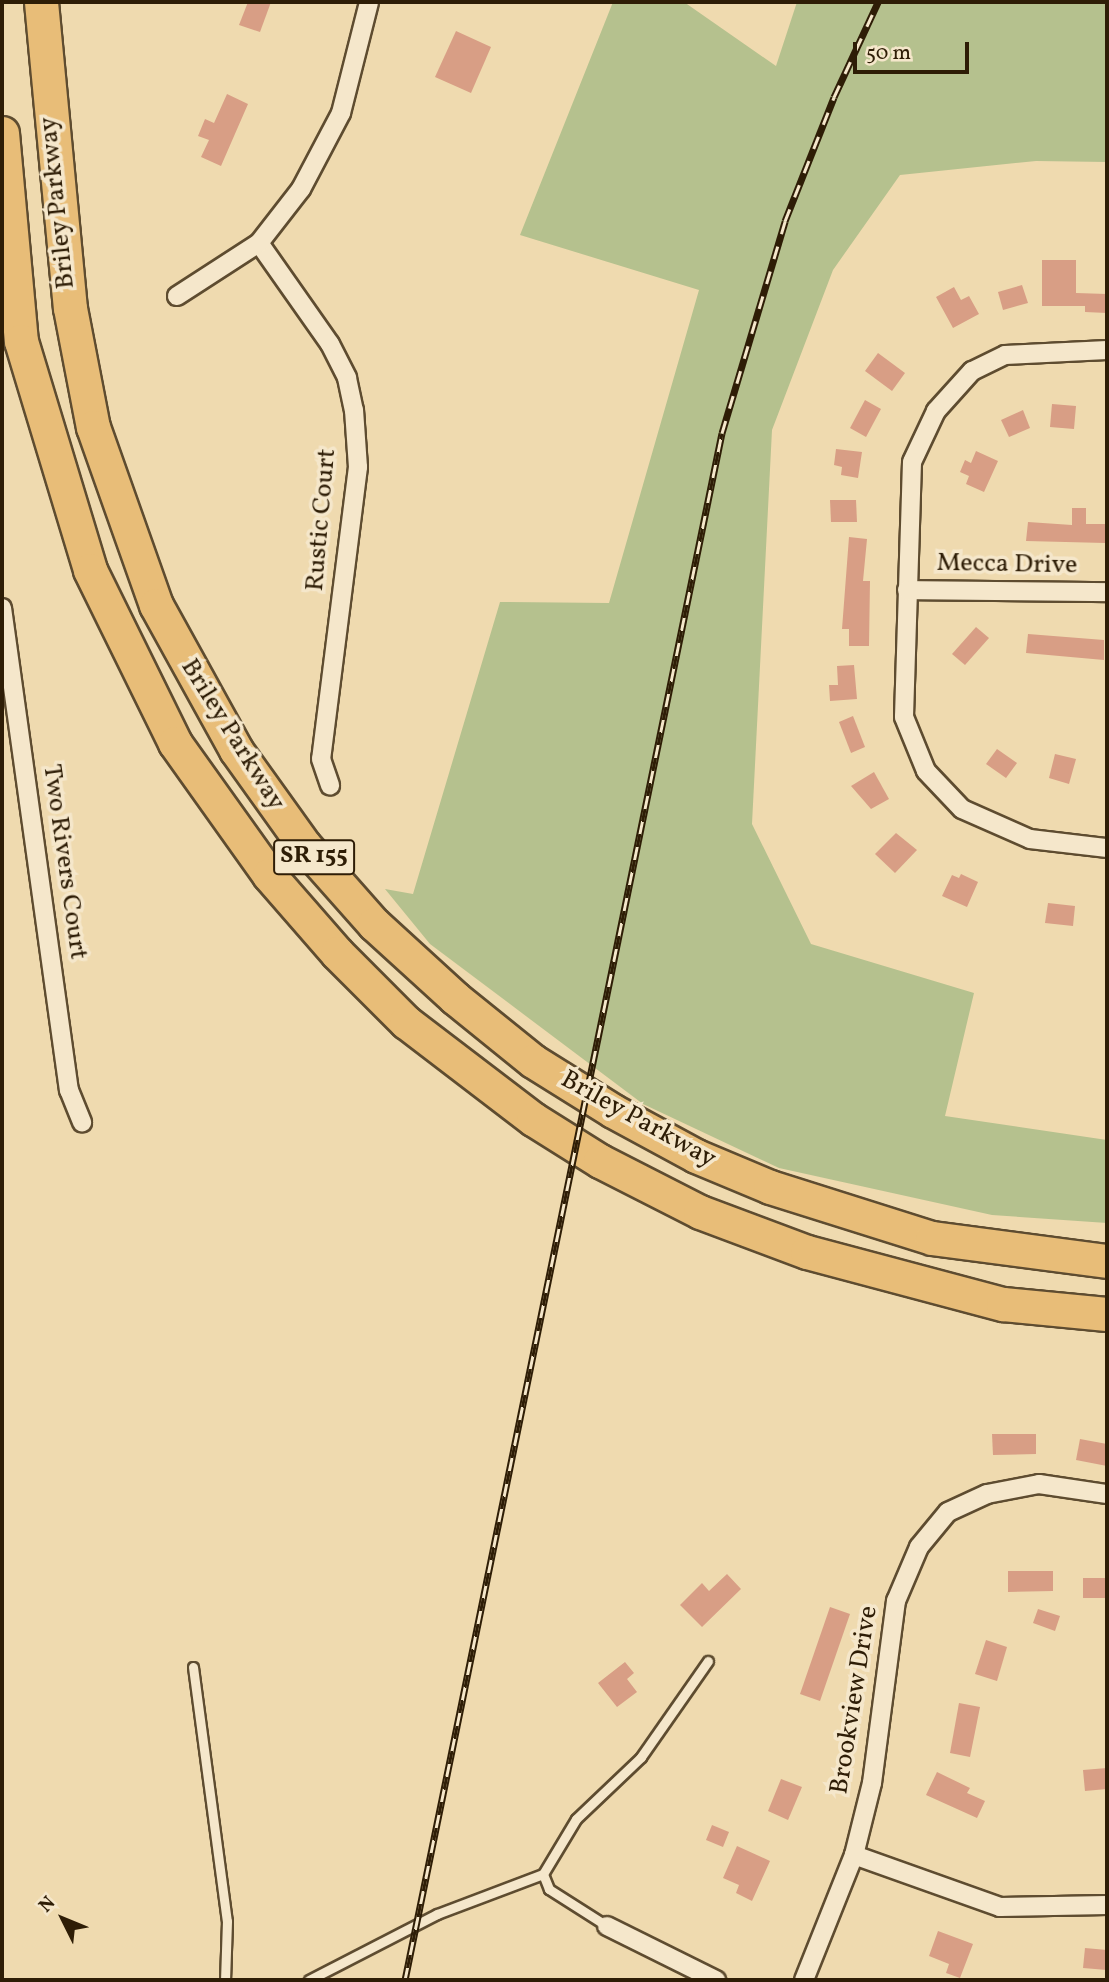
<!DOCTYPE html>
<html>
<head>
<meta charset="utf-8">
<style>
  body { margin:0 }
  #map { position:relative; width:1109px; height:1982px; overflow:hidden; background:#efdaaf; font-family:Vollkorn,serif }
  div>[style] { position:absolute }
  .green>* { inset:0; background:#b5c18e }
  .building>* { inset:0; background:#d89e85 }
  .roads { filter:drop-shadow(2px 0 #5e4c30) drop-shadow(-2px 0 #5e4c30) drop-shadow(0 2px #5e4c30) drop-shadow(0 -2px #5e4c30) }
  .lane>* { height:9px; margin:-4.5px; padding:0 4.5px; transform-origin:4.5px; border-radius:4.5px; background:#f5e7cb }
  .street>* { height:18px; margin:-9px; padding:0 9px; transform-origin:9px; border-radius:9px; background:#f5e7cb }
  .highway>* { height:33px; margin:-16.5px; padding:0 16.5px; transform-origin:16.5px; border-radius:16.5px; background:#e8bd78 }
  .rail>* { height:7px; margin-top:-3.5px; transform-origin:0; background:repeating-linear-gradient(90deg,#f5e7cb 0 13px,#2e1d06 0 26px); box-sizing:border-box; border-block:2px solid #2e1d06 }
  span { translate:-50% -50%; white-space:nowrap; text-align:center; line-height:1.15; -webkit-text-stroke:7px #f5e7cb; paint-order:stroke }
  .shield-label span { padding:2px 5px; background:#f5e7cb; border:2px solid; border-radius:5px; -webkit-text-stroke-width:0 }
  .shield-label { font-size:24px; color:#2e1d06; font-weight:700 }
  .street-label { font-size:26px; color:#2e1d06 }
  .frame { position:absolute; inset:0; border:4px solid #2e1d06; pointer-events:none }
  .north { position:absolute; left:28px; top:1884px; width:70px; height:70px; -webkit-text-stroke:5px #f5e7cb; paint-order:stroke; rotate:313deg; font-size:19px; font-weight:700; line-height:28px; text-align:center; color:#2e1d06 }
  .north::after { content:''; display:block; margin:auto; width:24px; height:32px; background:#2e1d06; clip-path:polygon(50% 0,100% 100%,50% 72%,0 100%) }
  .scale { position:absolute; left:853px; top:42px; width:116px; height:32px; box-sizing:border-box; border:4px solid #2e1d06; border-top:0; padding-left:9px; font-size:21px; line-height:24px; white-space:nowrap; color:#2e1d06; -webkit-text-stroke:5px #f5e7cb; paint-order:stroke }
</style>
</head>
<body>
<div id="map">
  <div class="green">
    <i style="clip-path:polygon(613px 2px,684px 2px,776px 66px,797px 2px,1107px 2px,1107px 162px,1036px 161px,900px 175px,833px 270px,772px 430px,752px 824px,811px 944px,974px 993px,945px 1116px,1107px 1140px,1107px 1223px,992px 1215px,779px 1168px,643px 1104px,430px 944px,385px 889px,413px 894px,500px 602px,609px 603px,699px 290px,520px 235px)"></i>
  </div>
  <div class="building">
    <i style="clip-path:polygon(248px 2px,271px 2px,260px 32px,239px 25px)"></i>
    <i style="clip-path:polygon(456px 31px,491px 47px,471px 93px,435px 77px)"></i>
    <i style="clip-path:polygon(227px 94px,248px 104px,221px 166px,201px 157px,209px 140px,198px 136px,205px 119px,214px 123px)"></i>
    <i style="clip-path:polygon(1042px 260px,1076px 260px,1076px 293px,1107px 294px,1107px 313px,1085px 312px,1085px 306px,1042px 306px)"></i>
    <i style="clip-path:polygon(1022px 285px,1028px 303px,1003px 310px,998px 292px)"></i>
    <i style="clip-path:polygon(954px 287px,961px 300px,969px 296px,979px 314px,953px 328px,936px 297px)"></i>
    <i style="clip-path:polygon(878px 353px,905px 373px,892px 391px,865px 371px)"></i>
    <i style="clip-path:polygon(865px 400px,881px 409px,866px 437px,850px 428px)"></i>
    <i style="clip-path:polygon(1052px 404px,1076px 406px,1074px 429px,1050px 427px)"></i>
    <i style="clip-path:polygon(1023px 410px,1030px 428px,1009px 437px,1001px 420px)"></i>
    <i style="clip-path:polygon(836px 449px,862px 452px,858px 478px,841px 475px,842px 467px,834px 465px)"></i>
    <i style="clip-path:polygon(976px 451px,998px 461px,984px 492px,966px 484px,969px 476px,960px 472px,965px 460px,971px 463px)"></i>
    <i style="clip-path:polygon(830px 500px,856px 500px,857px 522px,831px 522px)"></i>
    <i style="clip-path:polygon(1072px 508px,1086px 508px,1086px 524px,1106px 524px,1105px 543px,1026px 541px,1028px 522px,1072px 525px)"></i>
    <i style="clip-path:polygon(849px 537px,867px 539px,863px 581px,870px 581px,869px 646px,849px 646px,849px 629px,842px 629px)"></i>
    <i style="clip-path:polygon(976px 627px,989px 638px,965px 665px,952px 654px)"></i>
    <i style="clip-path:polygon(1028px 634px,1104px 640px,1104px 660px,1026px 653px)"></i>
    <i style="clip-path:polygon(854px 665px,857px 699px,830px 701px,829px 685px,838px 685px,837px 666px)"></i>
    <i style="clip-path:polygon(853px 716px,865px 747px,851px 753px,839px 722px)"></i>
    <i style="clip-path:polygon(997px 749px,1017px 763px,1006px 778px,986px 764px)"></i>
    <i style="clip-path:polygon(1055px 754px,1076px 759px,1069px 784px,1049px 778px)"></i>
    <i style="clip-path:polygon(874px 772px,889px 799px,871px 809px,851px 786px)"></i>
    <i style="clip-path:polygon(896px 833px,917px 850px,895px 873px,875px 854px)"></i>
    <i style="clip-path:polygon(961px 874px,978px 882px,967px 907px,942px 896px,952px 875px,959px 878px)"></i>
    <i style="clip-path:polygon(1048px 903px,1075px 906px,1073px 926px,1045px 923px)"></i>
    <i style="clip-path:polygon(992px 1434px,1036px 1434px,1036px 1454px,993px 1455px)"></i>
    <i style="clip-path:polygon(1080px 1439px,1107px 1444px,1107px 1466px,1076px 1460px)"></i>
    <i style="clip-path:polygon(1008px 1571px,1053px 1571px,1053px 1591px,1008px 1592px)"></i>
    <i style="clip-path:polygon(727px 1574px,741px 1589px,702px 1627px,680px 1605px,702px 1583px,709px 1591px)"></i>
    <i style="clip-path:polygon(1083px 1578px,1107px 1578px,1107px 1598px,1083px 1598px)"></i>
    <i style="clip-path:polygon(830px 1607px,850px 1614px,820px 1701px,800px 1694px)"></i>
    <i style="clip-path:polygon(1038px 1609px,1060px 1616px,1055px 1631px,1033px 1623px)"></i>
    <i style="clip-path:polygon(986px 1640px,1007px 1647px,997px 1681px,975px 1674px)"></i>
    <i style="clip-path:polygon(625px 1662px,634px 1673px,627px 1679px,637px 1692px,617px 1707px,598px 1683px)"></i>
    <i style="clip-path:polygon(959px 1703px,980px 1707px,970px 1757px,950px 1753px)"></i>
    <i style="clip-path:polygon(1107px 1768px,1107px 1789px,1085px 1791px,1083px 1770px)"></i>
    <i style="clip-path:polygon(937px 1772px,970px 1788px,967px 1793px,985px 1801px,977px 1818px,926px 1795px)"></i>
    <i style="clip-path:polygon(781px 1779px,802px 1787px,788px 1820px,768px 1811px)"></i>
    <i style="clip-path:polygon(712px 1825px,729px 1832px,723px 1847px,706px 1840px)"></i>
    <i style="clip-path:polygon(737px 1846px,770px 1861px,752px 1901px,736px 1893px,739px 1885px,723px 1878px)"></i>
    <i style="clip-path:polygon(938px 1931px,973px 1944px,960px 1978px,946px 1973px,949px 1964px,929px 1956px)"></i>
    <i style="clip-path:polygon(1085px 1948px,1107px 1950px,1107px 1970px,1083px 1968px)"></i>
  </div>
  <div class="roads">
    <div class="lane">
      <i style="left:193px;top:1667px;width:256px;rotate:82.4deg"></i>
      <i style="left:227px;top:1921px;width:59px;rotate:91.9deg"></i>
      <i style="left:607px;top:1926px;width:69px;rotate:-147.5deg"></i>
      <i style="left:549px;top:1889px;width:16px;rotate:-112deg"></i>
      <i style="left:543px;top:1874px;width:64px;rotate:-59deg"></i>
      <i style="left:576px;top:1819px;width:90px;rotate:-43.6deg"></i>
      <i style="left:641px;top:1757px;width:117px;rotate:-55.1deg"></i>
      <i style="left:309px;top:1980px;width:144px;rotate:-27.3deg"></i>
      <i style="left:437px;top:1914px;width:113px;rotate:-20.7deg"></i>
    </div>
    <div class="street">
      <i style="left:259px;top:243px;width:123px;rotate:54.9deg"></i>
      <i style="left:330px;top:344px;width:38px;rotate:63deg"></i>
      <i style="left:347px;top:378px;width:33px;rotate:78deg"></i>
      <i style="left:354px;top:410px;width:57px;rotate:86deg"></i>
      <i style="left:358px;top:467px;width:294px;rotate:97.2deg"></i>
      <i style="left:321px;top:759px;width:28px;rotate:71deg"></i>
      <i style="left:177px;top:296px;width:98px;rotate:-32.9deg"></i>
      <i style="left:259px;top:243px;width:68px;rotate:-52.1deg"></i>
      <i style="left:301px;top:189px;width:86px;rotate:-62.2deg"></i>
      <i style="left:341px;top:113px;width:114px;rotate:-75.8deg"></i>
      <i style="left:1107px;top:350px;width:102px;rotate:177.2deg"></i>
      <i style="left:1005px;top:355px;width:37px;rotate:154deg"></i>
      <i style="left:972px;top:371px;width:54px;rotate:132deg"></i>
      <i style="left:936px;top:411px;width:56px;rotate:115.2deg"></i>
      <i style="left:912px;top:462px;width:255px;rotate:91.8deg"></i>
      <i style="left:904px;top:717px;width:58px;rotate:67.8deg"></i>
      <i style="left:926px;top:771px;width:52px;rotate:46.5deg"></i>
      <i style="left:962px;top:809px;width:74px;rotate:23.8deg"></i>
      <i style="left:1030px;top:839px;width:78px;rotate:6.7deg"></i>
      <i style="left:907px;top:590px;width:200px;rotate:0.6deg"></i>
      <i style="left:2px;top:608px;width:487px;rotate:82.1deg"></i>
      <i style="left:69px;top:1090px;width:35px;rotate:68deg"></i>
      <i style="left:854px;top:1855px;width:155px;rotate:19.6deg"></i>
      <i style="left:1000px;top:1907px;width:107px;rotate:-1.1deg"></i>
      <i style="left:607px;top:1926px;width:122px;rotate:26.4deg"></i>
      <i style="left:804px;top:1980px;width:135px;rotate:-68.2deg"></i>
      <i style="left:854px;top:1855px;width:74px;rotate:-76deg"></i>
      <i style="left:872px;top:1783px;width:184px;rotate:-82.5deg"></i>
      <i style="left:896px;top:1601px;width:59px;rotate:-66.9deg"></i>
      <i style="left:919px;top:1547px;width:45px;rotate:-50.4deg"></i>
      <i style="left:948px;top:1512px;width:43px;rotate:-24.8deg"></i>
      <i style="left:987px;top:1494px;width:53px;rotate:-10.9deg"></i>
      <i style="left:1039px;top:1484px;width:69px;rotate:8.4deg"></i>
    </div>
    <div class="highway">
      <i style="left:41px;top:2px;width:307px;rotate:84.6deg"></i>
      <i style="left:70px;top:308px;width:121px;rotate:79.1deg"></i>
      <i style="left:93px;top:427px;width:189px;rotate:70.5deg"></i>
      <i style="left:156px;top:605px;width:166px;rotate:61.1deg"></i>
      <i style="left:236px;top:750px;width:117px;rotate:54.4deg"></i>
      <i style="left:304px;top:845px;width:106px;rotate:48.5deg"></i>
      <i style="left:374px;top:924px;width:110px;rotate:42.4deg"></i>
      <i style="left:455px;top:998px;width:100px;rotate:38.9deg"></i>
      <i style="left:533px;top:1061px;width:94px;rotate:32deg"></i>
      <i style="left:613px;top:1111px;width:94px;rotate:28.5deg"></i>
      <i style="left:696px;top:1156px;width:80px;rotate:22.7deg"></i>
      <i style="left:770px;top:1187px;width:170px;rotate:17.5deg"></i>
      <i style="left:932px;top:1238px;width:177px;rotate:7.5deg"></i>
      <i style="left:2px;top:133px;width:209px;rotate:84.8deg"></i>
      <i style="left:21px;top:341px;width:239px;rotate:73.2deg"></i>
      <i style="left:90px;top:570px;width:193px;rotate:63.8deg"></i>
      <i style="left:175px;top:743px;width:162px;rotate:54.5deg"></i>
      <i style="left:269px;top:875px;width:103px;rotate:48.9deg"></i>
      <i style="left:337px;top:953px;width:98px;rotate:45deg"></i>
      <i style="left:406px;top:1022px;width:160px;rotate:37.4deg"></i>
      <i style="left:533px;top:1119px;width:79px;rotate:32.1deg"></i>
      <i style="left:600px;top:1161px;width:112px;rotate:27deg"></i>
      <i style="left:700px;top:1212px;width:114px;rotate:20.5deg"></i>
      <i style="left:807px;top:1252px;width:203px;rotate:14.9deg"></i>
      <i style="left:1003px;top:1304px;width:104px;rotate:5.5deg"></i>
    </div>
  </div>
  <div class="rail">
    <i style="left:405px;top:1980px;width:1579px;rotate:-78.42deg"></i>
    <i style="left:722px;top:433px;width:221px;rotate:-73.4deg"></i>
    <i style="left:785px;top:221px;width:133px;rotate:-68.4deg"></i>
    <i style="left:834px;top:97px;width:105px;rotate:-65.1deg"></i>
  </div>
  <div class="shield-label">
    <span style="left:314px;top:857px">SR 155</span>
  </div>
  <div class="street-label">
    <span style="left:58px;top:203px;rotate:-96deg">Briley Parkway</span>
    <span style="left:322px;top:520px;rotate:-85deg">Rustic Court</span>
    <span style="left:1007px;top:565px;rotate:1deg">Mecca Drive</span>
    <span style="left:232px;top:735px;rotate:58deg">Briley Parkway</span>
    <span style="left:64px;top:862px;rotate:82deg">Two Rivers Court</span>
    <span style="left:638px;top:1120px;rotate:29deg">Briley Parkway</span>
    <span style="left:855px;top:1700px;rotate:-81deg">Brookview Drive</span>
  </div>
  <div class="frame"></div>
  <div class="north">N</div>
  <div class="scale">50 m</div>
</div>
</body>
</html>
